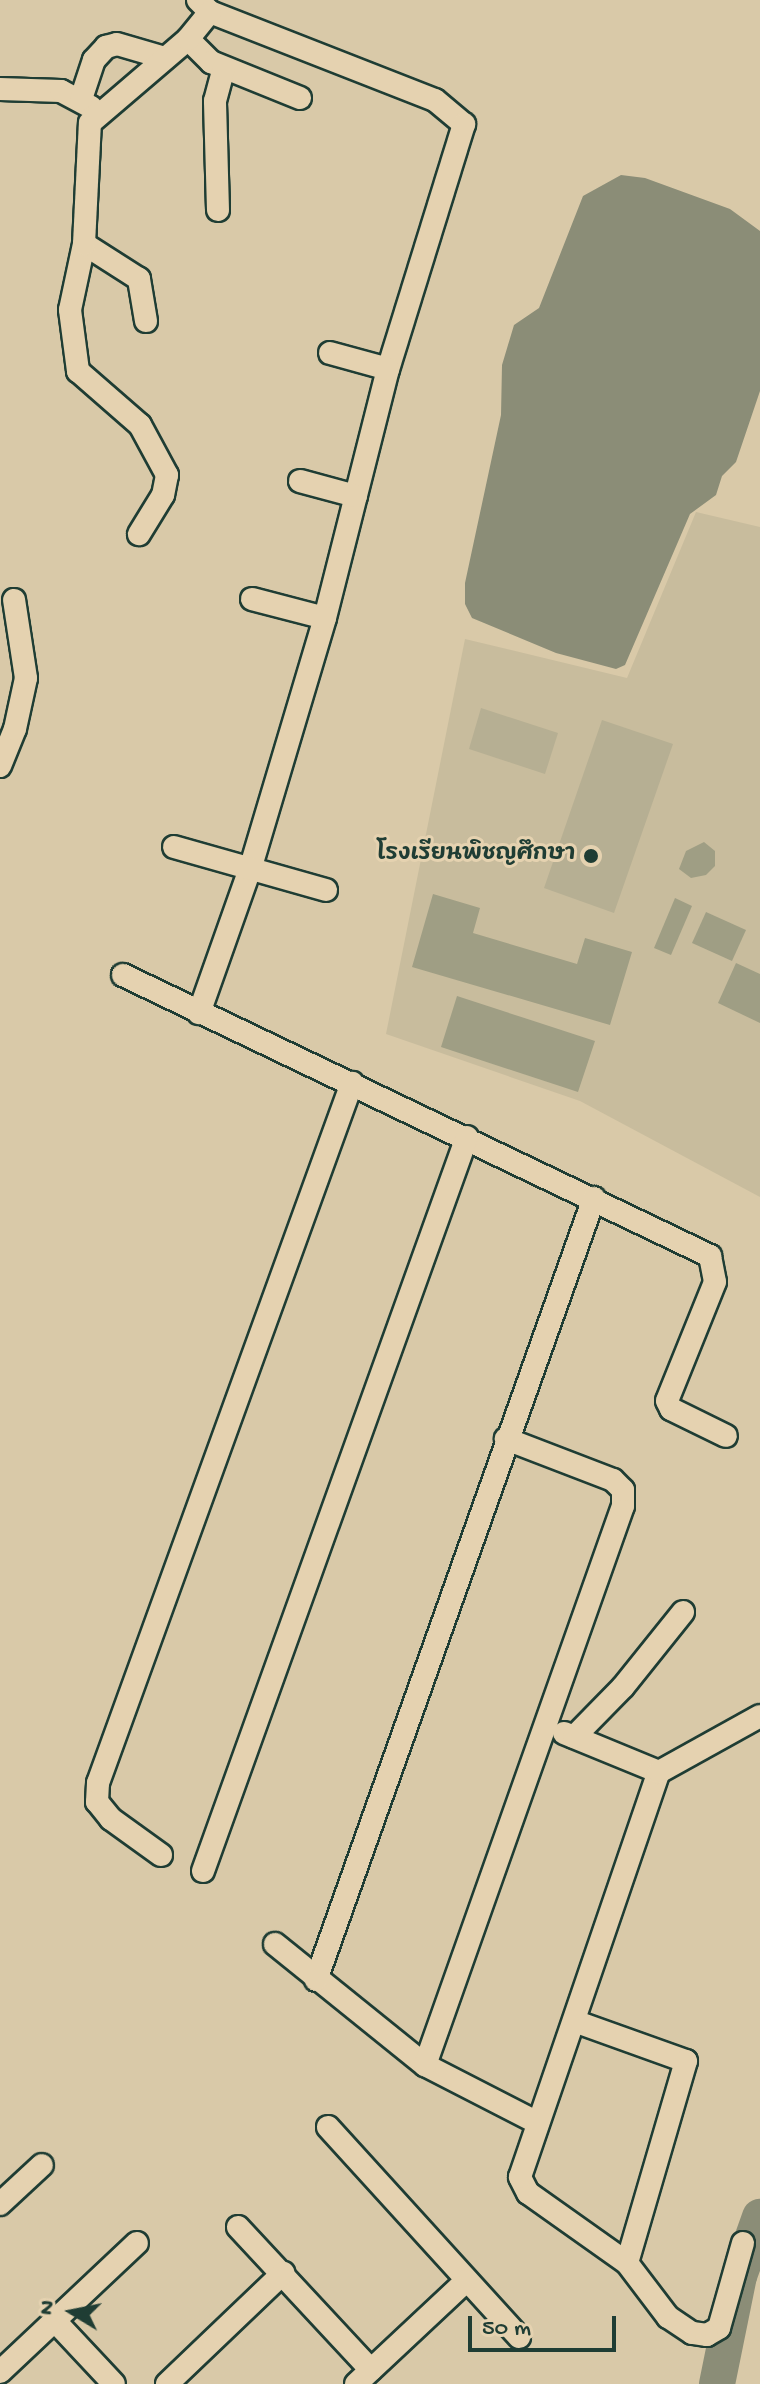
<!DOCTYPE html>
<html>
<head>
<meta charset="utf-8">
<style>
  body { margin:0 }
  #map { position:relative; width:760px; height:2384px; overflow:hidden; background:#d9c9a8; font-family:"Gochi Hand","Playpen Sans Thai",sans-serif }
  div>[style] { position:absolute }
  .built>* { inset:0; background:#c8bc9d }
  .green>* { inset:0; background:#b6af93 }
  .water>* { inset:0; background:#8b8d77 }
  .river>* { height:36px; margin:-18px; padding:0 18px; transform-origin:18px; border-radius:18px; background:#8b8d77 }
  .building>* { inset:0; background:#9f9e84 }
  .roads { filter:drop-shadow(2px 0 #1f3d34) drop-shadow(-2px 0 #1f3d34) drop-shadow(0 2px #1f3d34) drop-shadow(0 -2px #1f3d34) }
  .minor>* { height:22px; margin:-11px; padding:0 11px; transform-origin:11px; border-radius:11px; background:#e5d2b0 }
  .dots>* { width:22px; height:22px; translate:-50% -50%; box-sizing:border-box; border:4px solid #e5d2b0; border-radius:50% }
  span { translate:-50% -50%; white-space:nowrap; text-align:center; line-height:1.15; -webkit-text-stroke:6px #e5d2b0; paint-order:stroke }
  .poi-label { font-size:22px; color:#1f3d34; font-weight:700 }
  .right { translate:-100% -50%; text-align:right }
  .north { position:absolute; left:32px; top:2272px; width:80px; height:80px; -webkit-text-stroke:6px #e5d2b0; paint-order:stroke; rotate:280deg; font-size:22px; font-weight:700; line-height:32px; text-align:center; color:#1f3d34 }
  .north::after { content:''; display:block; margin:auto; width:28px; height:36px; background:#1f3d34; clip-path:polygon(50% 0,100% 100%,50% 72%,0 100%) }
  .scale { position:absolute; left:468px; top:2316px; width:148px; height:36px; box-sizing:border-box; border:4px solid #1f3d34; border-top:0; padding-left:10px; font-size:24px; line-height:28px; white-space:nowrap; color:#1f3d34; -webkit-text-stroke:6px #e5d2b0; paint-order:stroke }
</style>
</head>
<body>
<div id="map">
  <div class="built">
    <i style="clip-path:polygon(696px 512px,760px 527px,760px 1197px,580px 1101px,386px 1034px,465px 639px,627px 678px)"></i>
  </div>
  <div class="green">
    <i style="clip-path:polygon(481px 708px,558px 733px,545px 774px,469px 749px)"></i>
    <i style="clip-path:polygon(602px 720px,673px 744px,614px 913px,544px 888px)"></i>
  </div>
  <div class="water">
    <i style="clip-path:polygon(621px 175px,645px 178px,730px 209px,760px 231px,760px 391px,736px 462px,722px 476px,716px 495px,690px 514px,625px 665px,616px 669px,556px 653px,472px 618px,465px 604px,465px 583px,501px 415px,502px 365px,514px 325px,539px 308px,583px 196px)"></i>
  </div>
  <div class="river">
    <i style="left:717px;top:2384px;width:110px;rotate:-78.5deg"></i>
    <i style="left:739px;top:2276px;width:63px;rotate:-70.4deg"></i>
  </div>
  <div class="building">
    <i style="clip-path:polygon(704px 842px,715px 851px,715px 866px,706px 875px,691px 878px,679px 869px,686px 851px)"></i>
    <i style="clip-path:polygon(433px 894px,480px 908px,473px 933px,577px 964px,585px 938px,632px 952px,610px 1025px,412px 967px)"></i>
    <i style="clip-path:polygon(675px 898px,692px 906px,671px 955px,654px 948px)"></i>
    <i style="clip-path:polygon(706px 912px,746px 930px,732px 961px,692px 943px)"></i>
    <i style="clip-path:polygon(736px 963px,760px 974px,760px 1023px,718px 1003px)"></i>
    <i style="clip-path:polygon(457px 996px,595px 1041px,578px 1092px,441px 1047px)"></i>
  </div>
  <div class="roads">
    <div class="minor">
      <i style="left:198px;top:0;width:17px;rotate:45deg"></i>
      <i style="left:210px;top:12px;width:242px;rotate:21.4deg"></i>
      <i style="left:435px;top:100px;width:38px;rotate:40deg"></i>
      <i style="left:464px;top:124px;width:257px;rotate:107.2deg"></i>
      <i style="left:388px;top:369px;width:257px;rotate:104.2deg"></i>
      <i style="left:325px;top:618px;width:262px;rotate:106.6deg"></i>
      <i style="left:250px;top:869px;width:153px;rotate:109.5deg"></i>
      <i style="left:188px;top:39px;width:33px;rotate:45deg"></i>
      <i style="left:211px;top:62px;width:96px;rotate:22deg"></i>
      <i style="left:0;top:89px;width:61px;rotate:1.9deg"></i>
      <i style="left:61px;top:91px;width:34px;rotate:28deg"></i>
      <i style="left:81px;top:99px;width:41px;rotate:-71.6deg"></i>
      <i style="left:94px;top:60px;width:18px;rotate:-47deg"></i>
      <i style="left:106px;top:47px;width:11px;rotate:-15deg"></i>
      <i style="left:117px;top:44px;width:50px;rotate:16.3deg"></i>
      <i style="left:218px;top:210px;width:109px;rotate:-91.6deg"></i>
      <i style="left:215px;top:101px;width:34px;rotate:-75deg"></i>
      <i style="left:84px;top:244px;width:67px;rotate:102deg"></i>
      <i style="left:70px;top:310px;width:62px;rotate:82.5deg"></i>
      <i style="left:78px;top:371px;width:82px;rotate:41.1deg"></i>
      <i style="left:140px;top:425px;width:57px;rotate:61.6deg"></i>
      <i style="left:167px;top:475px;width:20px;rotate:101deg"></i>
      <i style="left:163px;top:495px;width:46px;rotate:121.6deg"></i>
      <i style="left:146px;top:321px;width:43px;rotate:-99.5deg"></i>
      <i style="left:139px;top:279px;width:65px;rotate:-147.5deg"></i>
      <i style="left:84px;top:244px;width:121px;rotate:-87.2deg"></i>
      <i style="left:90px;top:123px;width:129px;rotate:-40.6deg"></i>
      <i style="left:188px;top:39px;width:35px;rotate:-51deg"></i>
      <i style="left:330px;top:353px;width:60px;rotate:15.4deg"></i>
      <i style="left:300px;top:481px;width:58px;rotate:15deg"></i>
      <i style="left:252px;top:599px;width:75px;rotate:14.6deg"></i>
      <i style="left:0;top:766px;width:40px;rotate:-68deg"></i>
      <i style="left:15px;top:729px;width:52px;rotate:-77.8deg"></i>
      <i style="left:26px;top:678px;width:79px;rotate:-98.7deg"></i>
      <i style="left:174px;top:847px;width:158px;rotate:15.8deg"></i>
      <i style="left:123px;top:975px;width:651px;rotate:25.58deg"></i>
      <i style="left:710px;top:1256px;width:26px;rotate:79deg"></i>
      <i style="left:715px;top:1282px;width:128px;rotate:112deg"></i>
      <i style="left:667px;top:1401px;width:9px;rotate:63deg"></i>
      <i style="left:671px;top:1409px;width:61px;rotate:26.1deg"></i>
      <i style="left:564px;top:1733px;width:103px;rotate:22.3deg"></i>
      <i style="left:574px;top:1737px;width:70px;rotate:-45.6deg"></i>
      <i style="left:623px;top:1687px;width:96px;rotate:-51.3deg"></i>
      <i style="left:161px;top:1855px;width:62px;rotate:-144.2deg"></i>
      <i style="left:111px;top:1819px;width:22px;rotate:-129deg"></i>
      <i style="left:97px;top:1802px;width:19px;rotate:-87deg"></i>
      <i style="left:98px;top:1783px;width:745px;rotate:-70.06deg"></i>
      <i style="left:203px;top:1871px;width:780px;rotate:-70.22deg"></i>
      <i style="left:275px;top:1944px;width:193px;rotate:38.9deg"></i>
      <i style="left:425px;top:2065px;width:127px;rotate:27.2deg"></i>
      <i style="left:316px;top:1980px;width:830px;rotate:-70.43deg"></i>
      <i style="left:574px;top:2021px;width:119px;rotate:19.7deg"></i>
      <i style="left:686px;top:2061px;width:210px;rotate:106.3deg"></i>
      <i style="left:425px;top:2065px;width:593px;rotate:-70.5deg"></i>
      <i style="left:623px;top:1506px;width:16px;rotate:-90deg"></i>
      <i style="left:623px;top:1490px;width:14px;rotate:-135deg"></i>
      <i style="left:613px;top:1480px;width:115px;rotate:-159deg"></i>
      <i style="left:328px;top:2127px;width:284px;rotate:47.7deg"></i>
      <i style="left:0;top:2204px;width:57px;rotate:-42.9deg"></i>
      <i style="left:238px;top:2227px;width:195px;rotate:47.1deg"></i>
      <i style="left:743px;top:2243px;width:88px;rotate:105.8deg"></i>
      <i style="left:719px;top:2328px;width:14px;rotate:150deg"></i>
      <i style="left:707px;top:2335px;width:15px;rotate:-172deg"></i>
      <i style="left:692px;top:2333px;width:29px;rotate:-146deg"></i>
      <i style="left:668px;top:2317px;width:68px;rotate:-127.2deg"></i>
      <i style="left:627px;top:2263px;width:121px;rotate:-144.7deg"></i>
      <i style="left:528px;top:2193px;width:18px;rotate:-117deg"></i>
      <i style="left:520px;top:2177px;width:428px;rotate:-71.1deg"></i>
      <i style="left:659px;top:1772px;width:115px;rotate:-29deg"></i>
      <i style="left:55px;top:2321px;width:86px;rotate:46.9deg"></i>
      <i style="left:0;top:2372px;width:188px;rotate:-43.3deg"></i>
      <i style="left:167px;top:2384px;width:161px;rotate:-43.7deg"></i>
      <i style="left:356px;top:2384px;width:151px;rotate:-43.1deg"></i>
    </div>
  </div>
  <div class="dots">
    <i style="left:591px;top:856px;background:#1f3d34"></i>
  </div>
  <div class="poi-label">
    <span class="right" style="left:575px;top:856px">โรงเรียนพิชญศึกษา</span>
  </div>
  <div class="north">N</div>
  <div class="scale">50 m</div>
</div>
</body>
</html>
